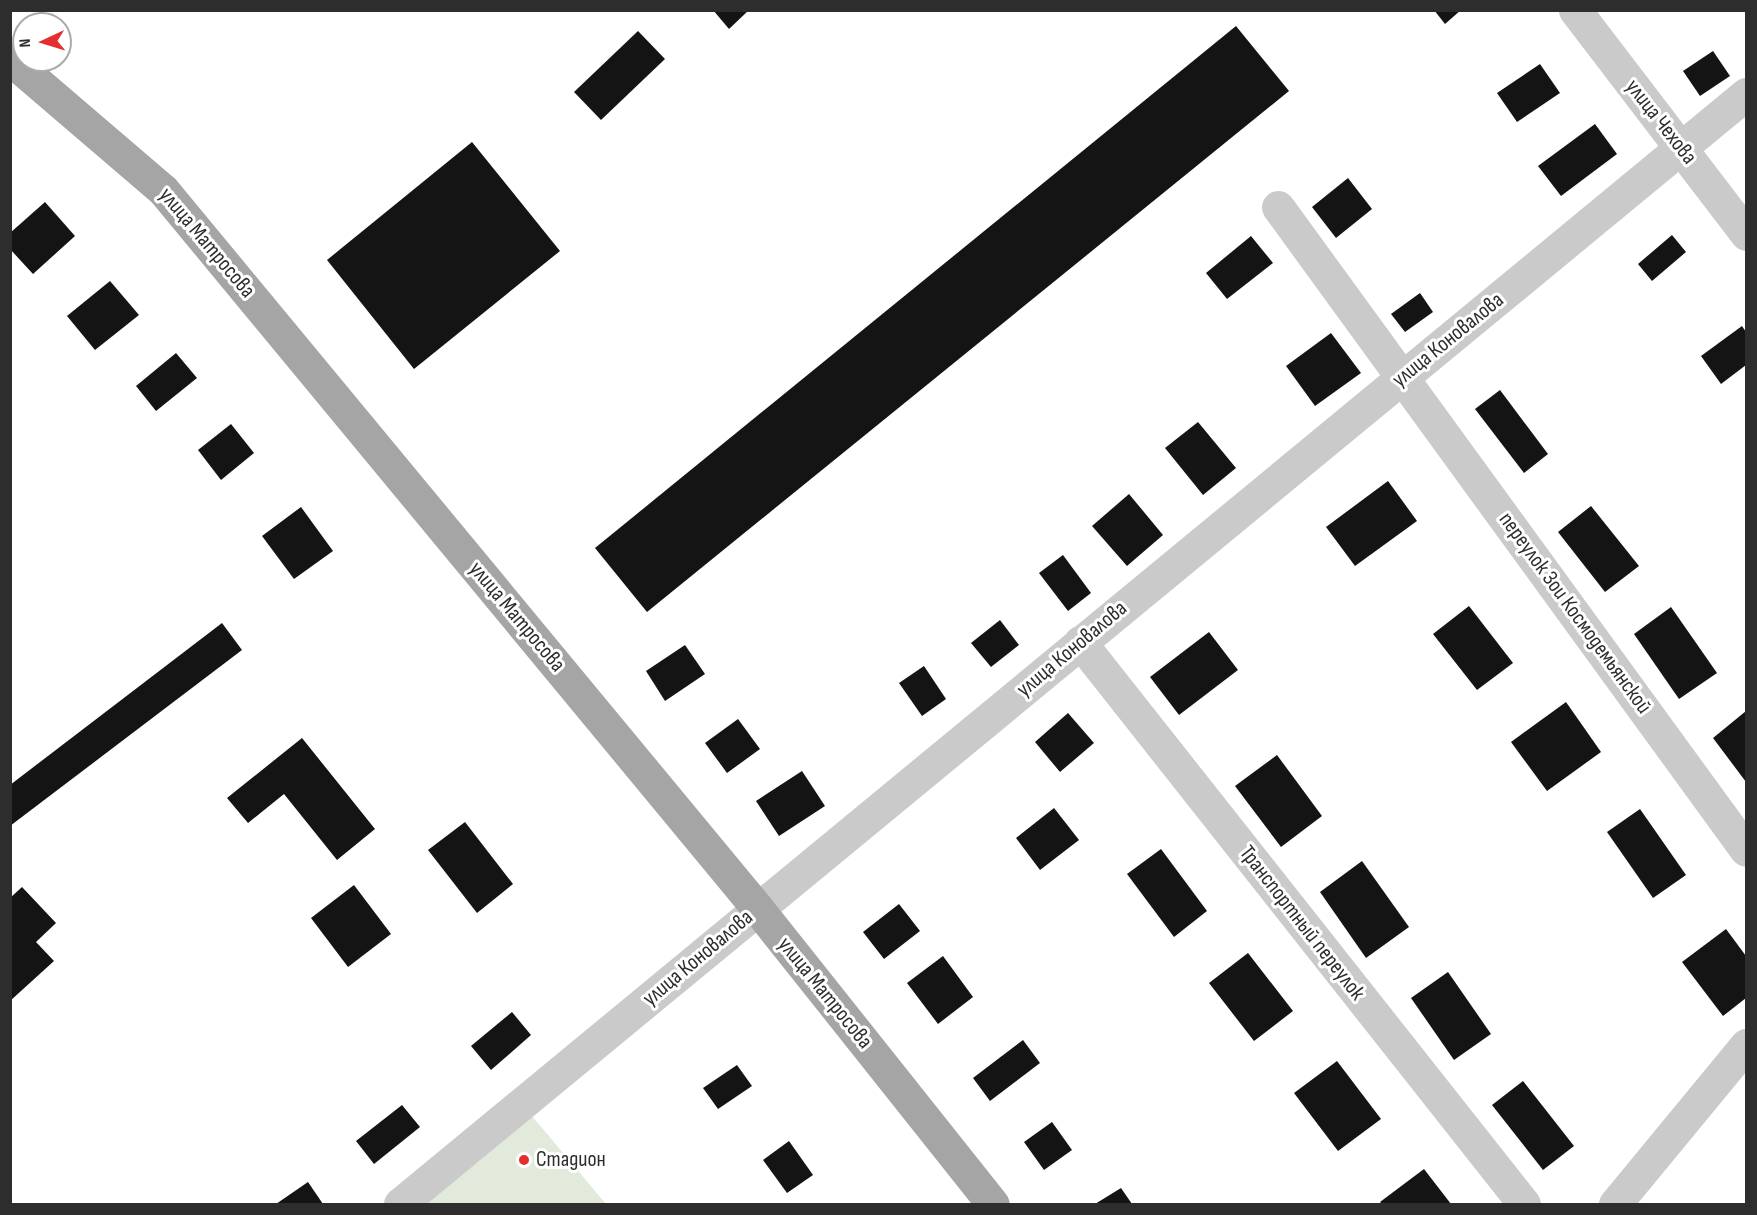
<!DOCTYPE html>
<html>
<head>
<meta charset="utf-8">
<style>
  body { margin:0 }
  #map { position:relative; width:1757px; height:1215px; overflow:hidden; background:#fff; font-family:"Sofia Sans Condensed",sans-serif }
  div>[style] { position:absolute }
  .green>* { inset:0; background:#e2ebdb }
  .building>* { inset:0; background:#141414 }
  .minor>* { height:33px; margin:-16.5px; padding:0 16.5px; transform-origin:16.5px; border-radius:16.5px; background:#cacaca }
  .major>* { height:33px; margin:-16.5px; padding:0 16.5px; transform-origin:16.5px; border-radius:16.5px; background:#a5a5a5 }
  .dots>* { width:16px; height:16px; translate:-50% -50%; box-sizing:border-box; border:3px solid #fff; border-radius:50% }
  span { translate:-50% -50%; white-space:nowrap; text-align:center; line-height:1.15; -webkit-text-stroke:6px #fff; paint-order:stroke }
  .street-label { font-size:22px; color:#2d2d2d }
  .poi-label { font-size:22px; color:#2d2d2d }
  .left { translate:0 -50%; text-align:left }
  .frame { position:absolute; inset:0; border:12px solid #2d2d2d; pointer-events:none }
  .north { position:absolute; left:12px; top:12px; width:60px; height:60px; box-sizing:border-box; background:#fff; border:2px solid #ababab; border-radius:50%; rotate:266deg; font-size:16px; font-weight:700; line-height:24px; text-align:center; color:#2d2d2d }
  .north::after { content:''; display:block; margin:auto; width:21px; height:27px; background:#e52e2f; clip-path:polygon(50% 0,100% 100%,50% 72%,0 100%) }
</style>
</head>
<body>
<div id="map">
  <div class="green">
    <i style="clip-path:polygon(532px 1116px,606px 1204px,425px 1204px)"></i>
  </div>
  <div class="building">
    <i style="clip-path:polygon(713px 10px,749px 10px,729px 29px)"></i>
    <i style="clip-path:polygon(1434px 10px,1461px 10px,1445px 24px)"></i>
    <i style="clip-path:polygon(1236px 26px,1289px 91px,647px 612px,595px 548px)"></i>
    <i style="clip-path:polygon(638px 31px,665px 59px,601px 120px,574px 92px)"></i>
    <i style="clip-path:polygon(1713px 51px,1730px 76px,1700px 96px,1683px 71px)"></i>
    <i style="clip-path:polygon(1540px 64px,1560px 93px,1517px 122px,1497px 93px)"></i>
    <i style="clip-path:polygon(1595px 124px,1617px 154px,1561px 196px,1538px 166px)"></i>
    <i style="clip-path:polygon(472px 142px,560px 251px,414px 369px,327px 260px)"></i>
    <i style="clip-path:polygon(1348px 178px,1372px 209px,1336px 238px,1312px 207px)"></i>
    <i style="clip-path:polygon(45px 202px,75px 236px,33px 274px,10px 249px,10px 233px)"></i>
    <i style="clip-path:polygon(1672px 235px,1686px 252px,1652px 281px,1638px 264px)"></i>
    <i style="clip-path:polygon(1251px 236px,1273px 263px,1227px 299px,1206px 273px)"></i>
    <i style="clip-path:polygon(110px 281px,139px 315px,95px 350px,67px 316px)"></i>
    <i style="clip-path:polygon(1420px 293px,1433px 312px,1405px 332px,1391px 314px)"></i>
    <i style="clip-path:polygon(1742px 326px,1746px 332px,1746px 365px,1721px 384px,1701px 356px)"></i>
    <i style="clip-path:polygon(1331px 333px,1361px 373px,1315px 406px,1286px 366px)"></i>
    <i style="clip-path:polygon(176px 353px,197px 378px,156px 411px,136px 386px)"></i>
    <i style="clip-path:polygon(1500px 390px,1548px 454px,1524px 473px,1475px 409px)"></i>
    <i style="clip-path:polygon(1198px 422px,1236px 468px,1203px 495px,1165px 448px)"></i>
    <i style="clip-path:polygon(231px 424px,254px 453px,221px 480px,198px 450px)"></i>
    <i style="clip-path:polygon(1388px 481px,1417px 521px,1355px 566px,1326px 527px)"></i>
    <i style="clip-path:polygon(1129px 494px,1163px 535px,1127px 566px,1092px 526px)"></i>
    <i style="clip-path:polygon(1591px 506px,1639px 566px,1605px 592px,1558px 532px)"></i>
    <i style="clip-path:polygon(301px 507px,333px 551px,294px 579px,262px 536px)"></i>
    <i style="clip-path:polygon(1063px 555px,1091px 593px,1068px 611px,1039px 573px)"></i>
    <i style="clip-path:polygon(1469px 606px,1513px 663px,1477px 690px,1433px 634px)"></i>
    <i style="clip-path:polygon(1671px 607px,1717px 673px,1679px 699px,1634px 634px)"></i>
    <i style="clip-path:polygon(1000px 620px,1019px 645px,991px 667px,971px 643px)"></i>
    <i style="clip-path:polygon(222px 623px,242px 650px,10px 826px,10px 785px)"></i>
    <i style="clip-path:polygon(1209px 632px,1238px 670px,1179px 715px,1150px 677px)"></i>
    <i style="clip-path:polygon(685px 645px,705px 674px,665px 701px,646px 671px)"></i>
    <i style="clip-path:polygon(924px 666px,946px 699px,922px 716px,899px 683px)"></i>
    <i style="clip-path:polygon(1566px 702px,1601px 752px,1547px 791px,1511px 742px)"></i>
    <i style="clip-path:polygon(1746px 711px,1746px 782px,1713px 738px)"></i>
    <i style="clip-path:polygon(1068px 713px,1094px 743px,1060px 772px,1035px 742px)"></i>
    <i style="clip-path:polygon(738px 719px,760px 749px,727px 773px,705px 743px)"></i>
    <i style="clip-path:polygon(302px 738px,375px 829px,337px 860px,284px 794px,248px 823px,227px 798px)"></i>
    <i style="clip-path:polygon(1277px 755px,1322px 816px,1281px 847px,1235px 786px)"></i>
    <i style="clip-path:polygon(802px 771px,825px 806px,779px 836px,756px 801px)"></i>
    <i style="clip-path:polygon(1054px 808px,1079px 840px,1040px 870px,1016px 838px)"></i>
    <i style="clip-path:polygon(1640px 809px,1686px 875px,1653px 898px,1607px 832px)"></i>
    <i style="clip-path:polygon(465px 822px,513px 884px,477px 913px,428px 850px)"></i>
    <i style="clip-path:polygon(1161px 849px,1207px 911px,1174px 937px,1127px 874px)"></i>
    <i style="clip-path:polygon(1362px 861px,1409px 927px,1366px 958px,1320px 892px)"></i>
    <i style="clip-path:polygon(354px 885px,391px 934px,348px 967px,311px 918px)"></i>
    <i style="clip-path:polygon(22px 887px,56px 923px,36px 942px,54px 961px,10px 1001px,10px 898px)"></i>
    <i style="clip-path:polygon(899px 904px,920px 931px,884px 959px,863px 932px)"></i>
    <i style="clip-path:polygon(1726px 929px,1746px 956px,1746px 998px,1723px 1016px,1682px 962px)"></i>
    <i style="clip-path:polygon(1248px 953px,1293px 1011px,1254px 1041px,1209px 983px)"></i>
    <i style="clip-path:polygon(943px 956px,973px 997px,938px 1024px,907px 983px)"></i>
    <i style="clip-path:polygon(1448px 972px,1491px 1034px,1454px 1060px,1411px 998px)"></i>
    <i style="clip-path:polygon(512px 1012px,531px 1035px,491px 1070px,471px 1046px)"></i>
    <i style="clip-path:polygon(1023px 1040px,1040px 1063px,990px 1101px,973px 1078px)"></i>
    <i style="clip-path:polygon(1337px 1061px,1381px 1119px,1338px 1151px,1294px 1093px)"></i>
    <i style="clip-path:polygon(737px 1065px,752px 1086px,718px 1109px,703px 1088px)"></i>
    <i style="clip-path:polygon(1523px 1081px,1574px 1146px,1543px 1170px,1492px 1105px)"></i>
    <i style="clip-path:polygon(402px 1105px,420px 1127px,374px 1164px,356px 1141px)"></i>
    <i style="clip-path:polygon(1052px 1122px,1072px 1150px,1044px 1170px,1024px 1142px)"></i>
    <i style="clip-path:polygon(789px 1141px,813px 1175px,787px 1193px,763px 1160px)"></i>
    <i style="clip-path:polygon(1424px 1169px,1451px 1204px,1382px 1204px,1380px 1202px)"></i>
    <i style="clip-path:polygon(308px 1182px,323px 1204px,276px 1204px)"></i>
    <i style="clip-path:polygon(1121px 1188px,1132px 1204px,1095px 1204px)"></i>
  </div>
  <div class="minor">
    <i style="left:1575px;top:10px;width:282px;rotate:52.6deg"></i>
    <i style="left:1278px;top:207px;width:795px;rotate:53.95deg"></i>
    <i style="left:1080px;top:642px;width:716px;rotate:51.69deg"></i>
    <i style="left:400px;top:1204px;width:1745px;rotate:-39.51deg"></i>
    <i style="left:1615px;top:1204px;width:206px;rotate:-50.5deg"></i>
  </div>
  <div class="major">
    <i style="left:10px;top:59px;width:201px;rotate:40.6deg"></i>
    <i style="left:163px;top:190px;width:933px;rotate:50.39deg"></i>
    <i style="left:758px;top:909px;width:377px;rotate:51.5deg"></i>
  </div>
  <div class="dots">
    <i style="left:524px;top:1160px;background:#e52e2f"></i>
  </div>
  <div class="street-label">
    <span style="left:1661px;top:122px;rotate:52deg">улица Чехова</span>
    <span style="left:207px;top:243px;rotate:50deg">улица Матросова</span>
    <span style="left:1448px;top:340px;rotate:-39deg">улица Коновалова</span>
    <span style="left:1575px;top:613px;rotate:54deg">переулок Зои Космодемьянской</span>
    <span style="left:517px;top:617px;rotate:50deg">улица Матросова</span>
    <span style="left:1072px;top:649px;rotate:-40deg">улица Коновалова</span>
    <span style="left:1302px;top:923px;rotate:52deg">Транспортный переулок</span>
    <span style="left:698px;top:958px;rotate:-40deg">улица Коновалова</span>
    <span style="left:825px;top:993px;rotate:51deg">улица Матросова</span>
  </div>
  <div class="poi-label">
    <span class="left" style="left:536px;top:1160px">Стадион</span>
  </div>
  <div class="frame"></div>
  <div class="north">N</div>
</div>
</body>
</html>
